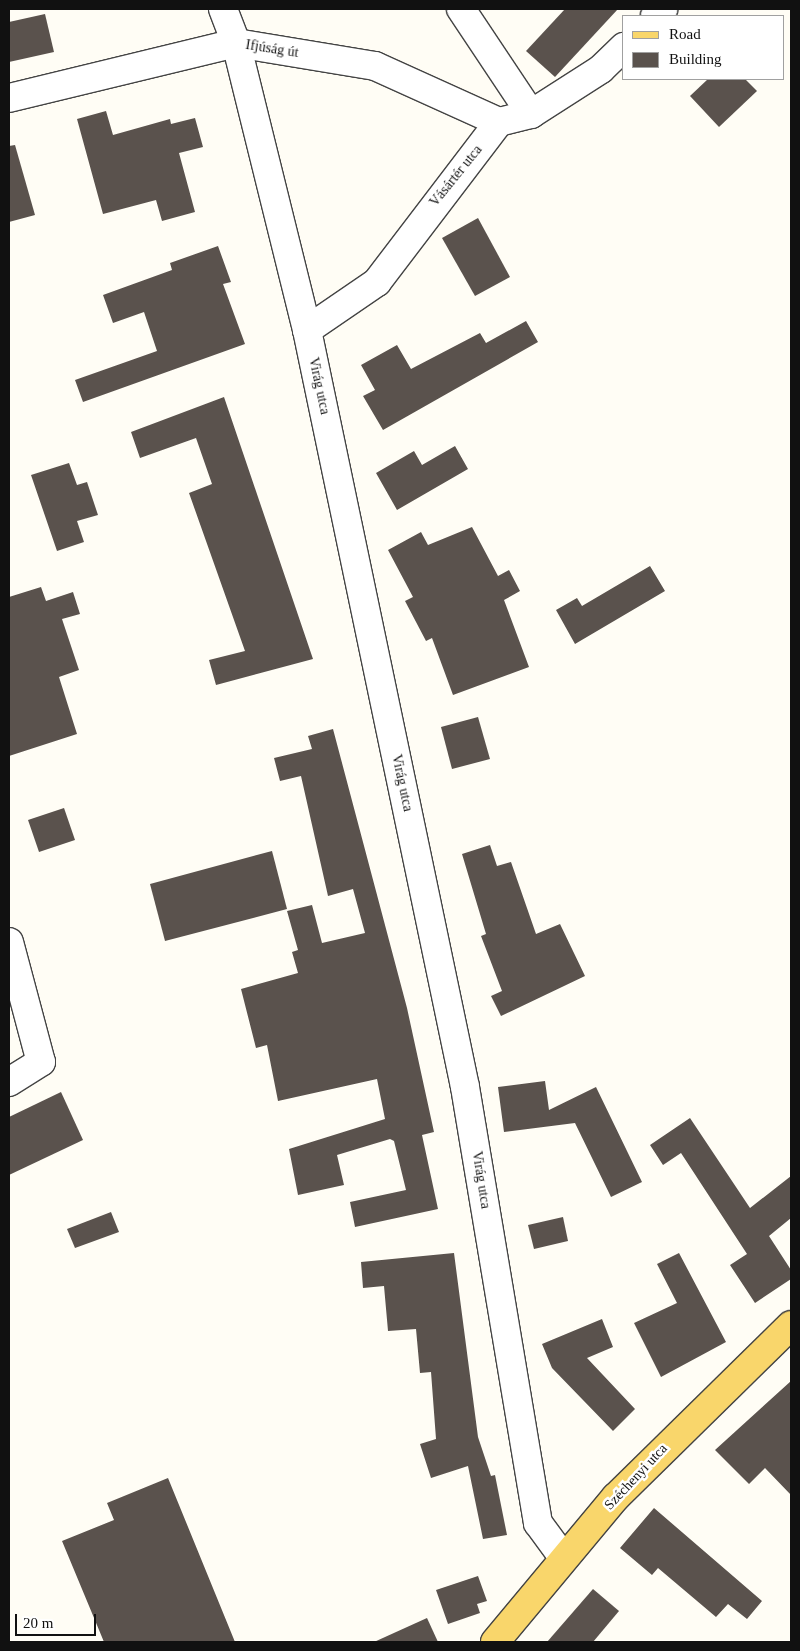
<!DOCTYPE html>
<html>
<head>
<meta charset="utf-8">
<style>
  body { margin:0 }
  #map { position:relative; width:800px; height:1651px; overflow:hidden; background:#fffdf5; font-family:Georgia,serif }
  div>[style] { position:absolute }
  .building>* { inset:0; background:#5a524d }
  .roads { filter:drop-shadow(1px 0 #444) drop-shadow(-1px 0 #444) drop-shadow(0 1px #444) drop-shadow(0 -1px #444) }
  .minor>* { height:28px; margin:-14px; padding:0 14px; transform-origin:14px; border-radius:14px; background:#fff }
  .primary>* { height:28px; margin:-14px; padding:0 14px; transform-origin:14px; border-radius:14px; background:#f9d66b }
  span { translate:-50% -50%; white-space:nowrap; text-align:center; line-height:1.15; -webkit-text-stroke:5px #fff; paint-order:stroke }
  .street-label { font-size:14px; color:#111 }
  .frame { position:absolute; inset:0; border:10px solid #111; pointer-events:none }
  .legend { position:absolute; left:622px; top:15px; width:162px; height:65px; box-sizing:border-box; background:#fff; border:1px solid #a0a0a0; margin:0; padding:6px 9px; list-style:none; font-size:15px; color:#111 }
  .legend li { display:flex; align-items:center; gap:10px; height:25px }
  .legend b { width:25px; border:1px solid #a0a0a0 }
  .scale { position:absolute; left:15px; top:1614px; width:81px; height:22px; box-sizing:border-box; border:2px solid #111; border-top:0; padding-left:6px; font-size:15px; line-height:18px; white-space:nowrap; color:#111; -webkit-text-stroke:4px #fff; paint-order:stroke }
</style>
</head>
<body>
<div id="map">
  <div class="building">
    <i style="clip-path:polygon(565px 9px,618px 9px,555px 77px,526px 51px)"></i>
    <i style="clip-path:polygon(45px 14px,54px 52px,9px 62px,9px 22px)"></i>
    <i style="clip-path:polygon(708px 79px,745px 79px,757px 91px,719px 127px,690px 96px)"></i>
    <i style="clip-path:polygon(106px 111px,113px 135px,170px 119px,171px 124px,195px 118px,203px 147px,179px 153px,195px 212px,162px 221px,156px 200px,103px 214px,77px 119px)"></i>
    <i style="clip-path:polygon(15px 145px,35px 215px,9px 222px,9px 146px)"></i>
    <i style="clip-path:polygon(478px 218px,510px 277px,475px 296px,442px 238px)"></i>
    <i style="clip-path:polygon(218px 246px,231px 282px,223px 284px,245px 344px,83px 402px,75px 380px,157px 351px,144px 312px,113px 323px,103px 295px,172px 270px,170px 263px)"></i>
    <i style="clip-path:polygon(526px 321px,538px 342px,383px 430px,363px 396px,375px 390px,361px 365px,397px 345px,411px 369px,480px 333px,486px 343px)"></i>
    <i style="clip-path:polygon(224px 397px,313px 659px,216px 685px,209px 660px,245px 651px,189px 493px,212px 484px,196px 438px,140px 458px,131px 432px)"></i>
    <i style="clip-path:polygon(455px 446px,468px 469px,397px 510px,376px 473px,414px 451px,422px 465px)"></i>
    <i style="clip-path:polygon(69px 463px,77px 485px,87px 482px,98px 515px,77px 521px,84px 542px,57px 551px,31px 475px)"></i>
    <i style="clip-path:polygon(472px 527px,498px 576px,509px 570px,520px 591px,504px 600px,529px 667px,453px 695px,432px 638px,426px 641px,405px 601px,413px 597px,388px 550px,421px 532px,428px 545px)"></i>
    <i style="clip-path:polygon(650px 566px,665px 591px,575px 644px,556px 610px,577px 598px,582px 606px)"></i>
    <i style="clip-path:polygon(41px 587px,46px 601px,73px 592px,80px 614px,62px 619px,79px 670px,59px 677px,77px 734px,9px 756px,9px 597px)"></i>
    <i style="clip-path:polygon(478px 717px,490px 759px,452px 769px,441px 727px)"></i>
    <i style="clip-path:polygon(333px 729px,407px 1008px,434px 1132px,422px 1135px,438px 1209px,355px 1227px,350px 1202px,406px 1190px,394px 1141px,390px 1139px,337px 1155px,344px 1185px,298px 1195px,289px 1149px,385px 1119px,377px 1079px,278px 1101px,267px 1045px,256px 1048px,241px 989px,298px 973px,292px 952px,298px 950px,287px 911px,312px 905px,322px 943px,365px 933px,353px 889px,328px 896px,301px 776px,280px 781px,274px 758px,312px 749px,308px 736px)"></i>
    <i style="clip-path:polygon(64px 808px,75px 840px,39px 852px,28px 820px)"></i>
    <i style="clip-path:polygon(490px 845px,497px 866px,511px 862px,536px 934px,560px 924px,585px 976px,501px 1016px,491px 996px,502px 991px,481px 936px,486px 934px,462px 854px)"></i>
    <i style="clip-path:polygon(272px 851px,287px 909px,165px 941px,150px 884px)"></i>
    <i style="clip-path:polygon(545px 1081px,549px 1110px,596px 1087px,642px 1182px,611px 1197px,575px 1123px,504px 1132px,498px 1087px)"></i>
    <i style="clip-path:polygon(61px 1092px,83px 1140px,9px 1175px,9px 1117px)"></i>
    <i style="clip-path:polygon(690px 1118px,750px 1208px,791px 1176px,791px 1218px,769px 1236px,791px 1270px,791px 1279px,755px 1303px,730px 1265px,747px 1254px,681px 1153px,663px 1165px,650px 1145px)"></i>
    <i style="clip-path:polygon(111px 1212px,119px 1232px,75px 1248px,67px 1229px)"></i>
    <i style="clip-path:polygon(563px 1217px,568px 1241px,534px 1249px,528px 1225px)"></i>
    <i style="clip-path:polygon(454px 1253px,478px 1437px,491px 1476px,495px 1475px,507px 1535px,483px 1539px,468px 1466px,431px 1478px,420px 1444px,436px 1439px,431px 1372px,420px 1373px,416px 1329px,388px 1331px,384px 1286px,363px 1288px,361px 1262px)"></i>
    <i style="clip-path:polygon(679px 1253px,726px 1342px,661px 1377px,634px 1323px,677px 1303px,657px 1264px)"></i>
    <i style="clip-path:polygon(602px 1319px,613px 1347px,587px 1358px,635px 1409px,613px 1431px,552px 1368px,542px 1344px)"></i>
    <i style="clip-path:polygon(791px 1381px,791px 1495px,765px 1468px,749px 1484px,715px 1450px)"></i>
    <i style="clip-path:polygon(168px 1478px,235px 1642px,104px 1642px,62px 1541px,114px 1520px,107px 1503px)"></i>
    <i style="clip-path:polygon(654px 1508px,762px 1601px,747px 1619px,728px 1604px,716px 1617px,658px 1568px,652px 1575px,620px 1548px)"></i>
    <i style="clip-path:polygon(478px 1576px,487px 1601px,477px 1604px,480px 1613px,448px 1624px,436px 1590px)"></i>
    <i style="clip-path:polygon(593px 1589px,619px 1611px,593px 1642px,547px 1642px)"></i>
    <i style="clip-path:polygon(427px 1618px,438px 1642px,374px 1642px)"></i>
  </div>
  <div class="roads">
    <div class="minor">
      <i style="left:223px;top:9px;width:36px;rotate:69deg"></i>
      <i style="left:236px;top:43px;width:296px;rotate:76.1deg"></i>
      <i style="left:307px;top:330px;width:773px;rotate:78.21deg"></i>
      <i style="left:465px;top:1087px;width:442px;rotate:80.5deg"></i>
      <i style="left:538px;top:1523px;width:42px;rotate:53.7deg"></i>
      <i style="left:461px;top:9px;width:126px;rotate:56.3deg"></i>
      <i style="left:655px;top:16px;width:11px;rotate:-41deg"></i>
      <i style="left:9px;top:98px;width:234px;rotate:-13.6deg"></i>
      <i style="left:236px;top:43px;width:141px;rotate:9.4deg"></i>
      <i style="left:375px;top:66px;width:136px;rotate:24.3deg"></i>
      <i style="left:307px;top:330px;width:85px;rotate:-34.4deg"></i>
      <i style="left:377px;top:282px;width:201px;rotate:-52.7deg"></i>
      <i style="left:499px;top:122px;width:33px;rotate:-14deg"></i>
      <i style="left:531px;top:114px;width:83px;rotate:-32.7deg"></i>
      <i style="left:601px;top:69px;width:32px;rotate:-44deg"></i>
      <i style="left:9px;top:942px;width:124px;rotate:75.1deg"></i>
      <i style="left:41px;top:1062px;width:38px;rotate:148deg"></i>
    </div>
    <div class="primary">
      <i style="left:495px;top:1642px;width:189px;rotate:-50.2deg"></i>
      <i style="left:616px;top:1497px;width:245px;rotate:-44.5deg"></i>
    </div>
  </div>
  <div class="street-label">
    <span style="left:272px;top:49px;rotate:9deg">Ifjúság út</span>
    <span style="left:456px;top:176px;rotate:-51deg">Vásártér utca</span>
    <span style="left:319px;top:386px;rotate:78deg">Virág utca</span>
    <span style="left:402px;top:783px;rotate:78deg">Virág utca</span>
    <span style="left:481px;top:1180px;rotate:81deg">Virág utca</span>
    <span style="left:636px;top:1477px;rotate:-47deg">Széchenyi utca</span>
  </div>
  <div class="frame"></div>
  <ul class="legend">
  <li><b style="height:6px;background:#f9d66b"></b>Road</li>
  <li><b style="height:14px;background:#5a524d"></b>Building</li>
  </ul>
  <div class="scale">20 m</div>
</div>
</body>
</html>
